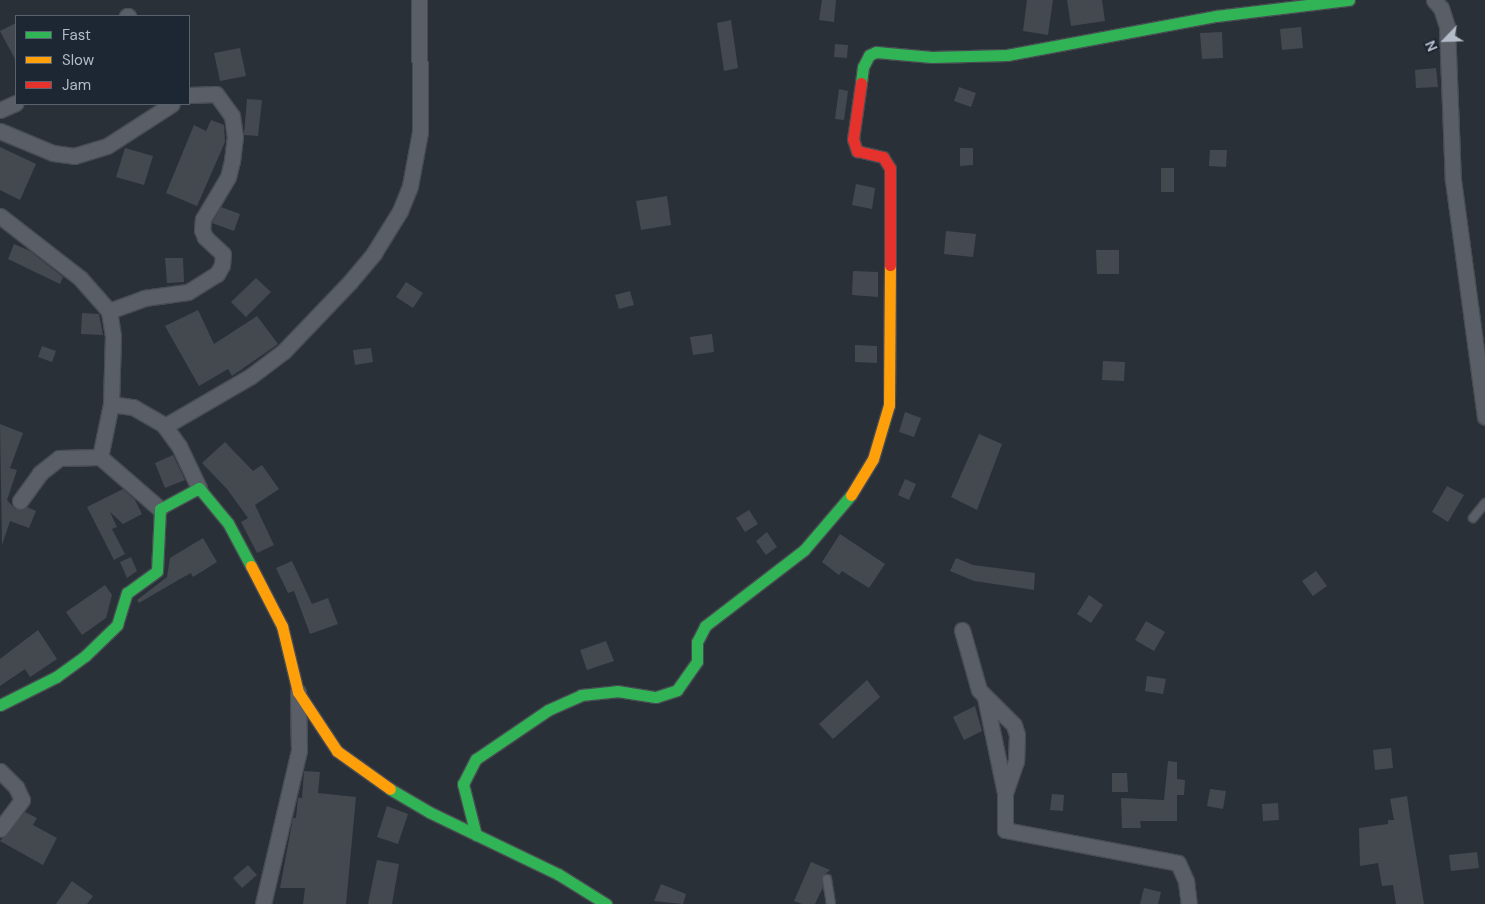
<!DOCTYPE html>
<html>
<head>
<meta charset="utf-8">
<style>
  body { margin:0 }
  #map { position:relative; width:1485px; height:904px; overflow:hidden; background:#2a3038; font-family:"DM Sans",sans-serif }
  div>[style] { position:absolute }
  .building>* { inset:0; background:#444950 }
  .roads { filter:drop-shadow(1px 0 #484c53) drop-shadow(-1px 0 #484c53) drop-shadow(0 1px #484c53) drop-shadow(0 -1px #484c53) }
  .lane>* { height:8px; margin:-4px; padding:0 4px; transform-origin:4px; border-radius:4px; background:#5a5e66 }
  .street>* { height:15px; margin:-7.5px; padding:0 7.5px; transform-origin:7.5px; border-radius:7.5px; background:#5a5e66 }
  .fast>* { height:11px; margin:-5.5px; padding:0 5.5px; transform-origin:5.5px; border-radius:5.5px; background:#30b455 }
  .slow>* { height:11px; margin:-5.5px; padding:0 5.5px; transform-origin:5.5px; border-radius:5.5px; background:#ff9f0a }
  .jam>* { height:11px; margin:-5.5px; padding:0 5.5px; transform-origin:5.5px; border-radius:5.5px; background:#e5322d }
  span { translate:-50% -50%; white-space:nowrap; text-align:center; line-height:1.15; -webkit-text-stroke:4px #1d2633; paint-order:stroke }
  .legend { position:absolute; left:15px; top:15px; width:175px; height:90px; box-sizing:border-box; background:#1d2633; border:1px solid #59626f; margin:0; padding:6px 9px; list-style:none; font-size:15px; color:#b4bcc9 }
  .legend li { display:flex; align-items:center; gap:10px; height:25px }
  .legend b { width:25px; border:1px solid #59626f }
  .north { position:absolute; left:1420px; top:15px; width:50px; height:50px; -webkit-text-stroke:4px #1d2633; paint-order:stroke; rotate:246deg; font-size:14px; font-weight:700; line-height:20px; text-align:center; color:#b4bcc9 }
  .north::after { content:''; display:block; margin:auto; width:18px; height:22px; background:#b4bcc9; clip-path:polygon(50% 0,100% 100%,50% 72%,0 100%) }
</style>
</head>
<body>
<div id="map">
  <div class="building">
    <i style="clip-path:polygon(822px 0,836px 0,834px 22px,819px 20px)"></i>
    <i style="clip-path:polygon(1027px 0,1053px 0,1048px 35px,1023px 31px)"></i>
    <i style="clip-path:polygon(1067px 0,1102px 0,1105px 21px,1071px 26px)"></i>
    <i style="clip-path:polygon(731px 20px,738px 68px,724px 71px,717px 23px)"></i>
    <i style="clip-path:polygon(16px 23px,16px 61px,0 31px)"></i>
    <i style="clip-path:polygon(1301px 27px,1303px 48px,1282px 50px,1280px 29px)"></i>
    <i style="clip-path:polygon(1222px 32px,1223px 58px,1202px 59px,1200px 33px)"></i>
    <i style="clip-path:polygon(835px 44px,848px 45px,847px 58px,834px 57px)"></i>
    <i style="clip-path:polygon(240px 48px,246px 76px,220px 81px,214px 53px)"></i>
    <i style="clip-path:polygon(1436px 68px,1438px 87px,1416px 88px,1415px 70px)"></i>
    <i style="clip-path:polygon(959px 87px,976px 93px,971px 107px,954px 101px)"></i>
    <i style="clip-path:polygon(839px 89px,848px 91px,844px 120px,835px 119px)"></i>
    <i style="clip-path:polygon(247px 99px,262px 100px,258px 136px,244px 135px)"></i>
    <i style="clip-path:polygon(211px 120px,224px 125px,225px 142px,197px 206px,166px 193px,194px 125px,206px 131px)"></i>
    <i style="clip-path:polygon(0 147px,36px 164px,20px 200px,0 190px)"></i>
    <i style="clip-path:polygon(125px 148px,153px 156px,144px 185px,116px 177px)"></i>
    <i style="clip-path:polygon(960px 148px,973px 148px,973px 165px,960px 166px)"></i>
    <i style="clip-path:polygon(1210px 150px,1227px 150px,1226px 167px,1209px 166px)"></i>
    <i style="clip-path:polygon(1161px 168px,1174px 168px,1174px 192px,1161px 192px)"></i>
    <i style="clip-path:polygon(856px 184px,875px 188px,872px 209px,852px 205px)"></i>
    <i style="clip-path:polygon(667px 196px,671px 225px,641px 230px,636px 201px)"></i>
    <i style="clip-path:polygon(221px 207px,240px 214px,234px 231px,212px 223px)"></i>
    <i style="clip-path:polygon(946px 231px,976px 234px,973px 257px,944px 254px)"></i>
    <i style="clip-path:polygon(14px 244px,30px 251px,63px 277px,60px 284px,8px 259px)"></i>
    <i style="clip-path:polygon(1096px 250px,1119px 250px,1119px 274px,1097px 274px)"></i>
    <i style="clip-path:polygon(165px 258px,183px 258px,184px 282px,167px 283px)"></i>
    <i style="clip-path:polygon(853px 271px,878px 272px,878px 297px,852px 295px)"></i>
    <i style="clip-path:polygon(256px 278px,271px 292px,246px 317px,231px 302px)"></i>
    <i style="clip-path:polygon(406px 282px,423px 293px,413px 308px,396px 297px)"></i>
    <i style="clip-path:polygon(630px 291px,634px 305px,619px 309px,615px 295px)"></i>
    <i style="clip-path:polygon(198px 310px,214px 344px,257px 316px,278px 344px,232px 376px,228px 369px,199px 386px,165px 326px)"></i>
    <i style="clip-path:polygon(82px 313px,99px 314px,103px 335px,81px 334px)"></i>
    <i style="clip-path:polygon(712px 334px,714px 352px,693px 355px,690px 337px)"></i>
    <i style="clip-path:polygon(855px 345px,877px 346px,877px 363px,855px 362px)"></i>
    <i style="clip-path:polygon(42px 346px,56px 351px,52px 362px,38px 357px)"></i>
    <i style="clip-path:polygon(371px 348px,373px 362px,355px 365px,353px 350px)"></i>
    <i style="clip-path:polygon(1103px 361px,1125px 362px,1124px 381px,1102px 380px)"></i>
    <i style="clip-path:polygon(905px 412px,921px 418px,914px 437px,899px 432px)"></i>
    <i style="clip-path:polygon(0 424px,23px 433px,10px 468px,17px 470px,7px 500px,15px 509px,27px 507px,36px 511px,29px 528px,10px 521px,2px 545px)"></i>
    <i style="clip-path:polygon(979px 434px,1002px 444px,977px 510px,951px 497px)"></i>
    <i style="clip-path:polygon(225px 442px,253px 471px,262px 465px,279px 489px,255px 505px,274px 545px,257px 553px,241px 522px,248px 518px,227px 489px,202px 463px)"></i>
    <i style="clip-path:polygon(173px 455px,185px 480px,165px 488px,155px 463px)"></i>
    <i style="clip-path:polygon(905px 479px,916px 484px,909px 500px,898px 495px)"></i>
    <i style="clip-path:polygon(1447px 486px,1464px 495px,1448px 522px,1432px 512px)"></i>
    <i style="clip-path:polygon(123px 489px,135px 500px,142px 514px,123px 524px,110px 512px,117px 527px,112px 529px,125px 554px,114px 560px,87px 507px)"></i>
    <i style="clip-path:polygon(749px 510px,758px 524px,745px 532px,736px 518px)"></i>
    <i style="clip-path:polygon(767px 532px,777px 547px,766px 555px,756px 541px)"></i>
    <i style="clip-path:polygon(840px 534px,885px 564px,869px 588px,842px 571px,839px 575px,822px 562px)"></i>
    <i style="clip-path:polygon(203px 538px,217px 562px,193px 577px,191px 573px,180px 579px,139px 603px,137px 600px,167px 577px,170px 558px)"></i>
    <i style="clip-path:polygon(131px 557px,137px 571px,127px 578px,120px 562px)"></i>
    <i style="clip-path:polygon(956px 558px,973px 565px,1035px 573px,1034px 590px,974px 581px,950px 571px)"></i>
    <i style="clip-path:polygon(292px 561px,312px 604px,328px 598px,338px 624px,310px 634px,294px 591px,288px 593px,276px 568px)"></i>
    <i style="clip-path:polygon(1316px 571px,1327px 586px,1313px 596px,1302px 581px)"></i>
    <i style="clip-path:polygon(105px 585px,112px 595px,106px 618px,82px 635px,66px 612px)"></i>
    <i style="clip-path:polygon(1089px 595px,1103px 605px,1091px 623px,1077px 614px)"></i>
    <i style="clip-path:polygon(1146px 621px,1165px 632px,1154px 651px,1135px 640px)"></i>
    <i style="clip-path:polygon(38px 630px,57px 659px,30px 677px,25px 669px,0 686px,0 659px)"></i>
    <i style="clip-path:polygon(606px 641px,614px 661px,587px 670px,580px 650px)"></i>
    <i style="clip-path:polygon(1147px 676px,1166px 679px,1163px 694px,1145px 691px)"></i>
    <i style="clip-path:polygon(867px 680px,880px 697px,833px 739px,819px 724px)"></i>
    <i style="clip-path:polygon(975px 706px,982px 731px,964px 740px,953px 717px)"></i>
    <i style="clip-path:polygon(1391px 748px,1393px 768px,1375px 770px,1373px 750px)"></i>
    <i style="clip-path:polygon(1168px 761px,1177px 762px,1177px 779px,1185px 780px,1184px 795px,1177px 795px,1177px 821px,1140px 821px,1141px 828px,1122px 828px,1121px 798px,1164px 800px)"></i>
    <i style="clip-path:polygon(304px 771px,320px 772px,318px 793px,356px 797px,346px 904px,303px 904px,305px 888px,280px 888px,293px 818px,296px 818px,298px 798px,302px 798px)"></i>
    <i style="clip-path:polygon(1112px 773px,1127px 773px,1128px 792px,1112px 792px)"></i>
    <i style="clip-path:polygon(1210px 789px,1226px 791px,1223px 809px,1207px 806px)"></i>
    <i style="clip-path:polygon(1052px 794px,1064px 795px,1063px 811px,1050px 810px)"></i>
    <i style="clip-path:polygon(1407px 796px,1410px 817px,1424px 904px,1396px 904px,1393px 885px,1382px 886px,1378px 863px,1360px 866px,1359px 828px,1388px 824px,1388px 820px,1394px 820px,1390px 799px)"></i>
    <i style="clip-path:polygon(1278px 803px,1279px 820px,1263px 821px,1262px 804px)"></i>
    <i style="clip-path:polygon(387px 806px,408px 814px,398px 844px,377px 837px)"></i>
    <i style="clip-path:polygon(25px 812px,37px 818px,33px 825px,57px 838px,43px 865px,0 841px)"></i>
    <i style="clip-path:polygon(1477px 852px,1479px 868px,1451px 871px,1449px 855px)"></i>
    <i style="clip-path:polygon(377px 860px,399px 864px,392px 904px,368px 904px)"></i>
    <i style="clip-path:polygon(811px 862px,830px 870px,822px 877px,823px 887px,815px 904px,802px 904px,794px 901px)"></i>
    <i style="clip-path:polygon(248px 865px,257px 875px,242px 888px,233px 878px)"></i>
    <i style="clip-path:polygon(72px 881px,93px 896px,87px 904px,56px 904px)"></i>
    <i style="clip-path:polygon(661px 884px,686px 894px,683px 904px,654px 901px)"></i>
    <i style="clip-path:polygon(1144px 888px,1161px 892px,1158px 904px,1140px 904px)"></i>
  </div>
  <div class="roads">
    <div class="lane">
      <i style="left:1473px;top:518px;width:19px;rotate:-51deg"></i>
      <i style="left:827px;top:879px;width:25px;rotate:81deg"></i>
    </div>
    <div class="street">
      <i style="left:1434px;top:0;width:11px;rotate:49deg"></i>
      <i style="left:1441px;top:8px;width:20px;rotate:72deg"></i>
      <i style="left:1447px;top:27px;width:153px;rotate:87.8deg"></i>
      <i style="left:1453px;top:180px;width:239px;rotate:82.3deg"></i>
      <i style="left:127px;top:16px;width:1px"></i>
      <i style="left:0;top:110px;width:17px;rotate:-24deg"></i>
      <i style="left:0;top:131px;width:57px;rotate:22.5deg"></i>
      <i style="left:53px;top:153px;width:21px;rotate:8deg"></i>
      <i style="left:74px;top:156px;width:34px;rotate:-17deg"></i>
      <i style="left:107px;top:146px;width:77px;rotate:-32.9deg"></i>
      <i style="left:0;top:216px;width:101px;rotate:37.8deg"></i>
      <i style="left:80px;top:278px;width:44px;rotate:48.7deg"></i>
      <i style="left:109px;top:311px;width:25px;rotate:81deg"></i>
      <i style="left:113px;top:336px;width:68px;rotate:91.7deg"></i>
      <i style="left:111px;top:404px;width:54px;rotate:101.7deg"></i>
      <i style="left:100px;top:457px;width:79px;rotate:40.9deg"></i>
      <i style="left:109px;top:311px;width:37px;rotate:-20deg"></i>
      <i style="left:144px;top:298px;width:44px;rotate:-7.8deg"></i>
      <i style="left:188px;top:292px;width:34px;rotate:-32deg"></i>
      <i style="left:217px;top:274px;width:10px;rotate:-61deg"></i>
      <i style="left:222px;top:265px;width:11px;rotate:-85deg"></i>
      <i style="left:223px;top:254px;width:25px;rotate:-137deg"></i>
      <i style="left:205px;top:237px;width:8px;rotate:-113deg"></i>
      <i style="left:202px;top:230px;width:11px;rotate:-85deg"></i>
      <i style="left:203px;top:219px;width:49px;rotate:-59.2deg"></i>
      <i style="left:228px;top:177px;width:16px;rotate:-76deg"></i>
      <i style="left:232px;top:161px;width:24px;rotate:-83deg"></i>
      <i style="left:235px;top:137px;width:21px;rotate:-98deg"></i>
      <i style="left:232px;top:116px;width:27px;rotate:-126deg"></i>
      <i style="left:216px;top:94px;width:27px;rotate:178deg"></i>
      <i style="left:111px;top:404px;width:22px;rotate:8deg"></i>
      <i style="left:133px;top:407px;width:34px;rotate:30deg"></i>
      <i style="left:163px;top:424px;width:27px;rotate:54deg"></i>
      <i style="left:179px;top:446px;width:47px;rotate:64.5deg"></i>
      <i style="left:165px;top:426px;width:99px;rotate:-30.2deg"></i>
      <i style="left:251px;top:376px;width:41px;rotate:-37.1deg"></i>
      <i style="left:284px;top:351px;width:95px;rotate:-46.3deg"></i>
      <i style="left:350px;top:282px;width:38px;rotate:-50deg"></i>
      <i style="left:374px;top:253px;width:49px;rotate:-58.2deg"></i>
      <i style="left:400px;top:211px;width:27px;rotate:-68deg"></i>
      <i style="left:410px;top:186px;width:55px;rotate:-79.5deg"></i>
      <i style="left:420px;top:132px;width:132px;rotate:-90.4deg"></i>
      <i style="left:20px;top:501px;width:34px;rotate:-54deg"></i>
      <i style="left:40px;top:473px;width:24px;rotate:-38deg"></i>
      <i style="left:59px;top:458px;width:41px;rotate:-1.4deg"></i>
      <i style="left:962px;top:630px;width:62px;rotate:74.2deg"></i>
      <i style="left:979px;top:690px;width:49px;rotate:45deg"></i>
      <i style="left:1014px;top:725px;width:10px;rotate:73deg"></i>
      <i style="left:1017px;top:735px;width:26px;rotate:92deg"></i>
      <i style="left:1016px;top:761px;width:34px;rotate:109deg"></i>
      <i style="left:1005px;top:793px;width:37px;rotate:90deg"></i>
      <i style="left:1005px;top:830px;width:176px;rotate:10.8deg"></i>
      <i style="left:1178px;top:863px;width:20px;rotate:66deg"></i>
      <i style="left:1186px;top:881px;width:23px;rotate:83deg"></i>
      <i style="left:985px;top:697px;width:98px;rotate:78.2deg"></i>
      <i style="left:0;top:771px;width:23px;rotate:45deg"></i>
      <i style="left:16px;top:787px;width:14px;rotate:65deg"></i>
      <i style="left:22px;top:800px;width:36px;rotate:127deg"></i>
      <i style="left:263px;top:904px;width:157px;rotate:-76.8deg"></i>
      <i style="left:299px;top:751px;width:59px;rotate:-91deg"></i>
    </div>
    <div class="fast">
      <i style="left:861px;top:83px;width:16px;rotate:-83deg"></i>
      <i style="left:863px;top:67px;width:13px;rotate:-63deg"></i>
      <i style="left:869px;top:55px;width:8px;rotate:-23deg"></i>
      <i style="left:876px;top:52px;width:56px;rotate:5.1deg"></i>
      <i style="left:932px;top:57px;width:75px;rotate:-1.5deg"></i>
      <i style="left:1007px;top:55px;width:213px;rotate:-10.6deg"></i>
      <i style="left:1216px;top:16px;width:134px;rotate:-6.9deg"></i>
      <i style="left:0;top:705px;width:63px;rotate:-26.6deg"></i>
      <i style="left:56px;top:677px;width:36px;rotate:-36deg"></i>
      <i style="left:85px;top:656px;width:45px;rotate:-44.1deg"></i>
      <i style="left:117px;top:625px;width:34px;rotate:-73deg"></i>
      <i style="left:127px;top:593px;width:37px;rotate:-36deg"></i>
      <i style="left:157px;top:571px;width:62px;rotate:-87.2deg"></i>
      <i style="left:160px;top:509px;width:44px;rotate:-28.3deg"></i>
      <i style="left:199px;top:488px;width:45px;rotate:50.4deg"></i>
      <i style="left:228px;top:523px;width:49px;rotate:61.9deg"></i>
      <i style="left:390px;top:789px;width:45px;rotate:30.5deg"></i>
      <i style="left:429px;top:812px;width:143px;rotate:25.7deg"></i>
      <i style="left:558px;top:874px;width:57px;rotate:32deg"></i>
      <i style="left:476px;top:835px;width:53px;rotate:-104.3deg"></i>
      <i style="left:463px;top:784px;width:28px;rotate:-63deg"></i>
      <i style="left:476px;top:759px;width:87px;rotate:-34.2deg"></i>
      <i style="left:548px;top:710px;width:36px;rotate:-24deg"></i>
      <i style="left:581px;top:695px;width:36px;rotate:-6deg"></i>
      <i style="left:617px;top:691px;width:39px;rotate:9deg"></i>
      <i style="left:656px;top:697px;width:22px;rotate:-18deg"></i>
      <i style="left:677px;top:690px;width:35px;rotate:-55deg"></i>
      <i style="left:697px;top:661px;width:19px;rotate:-90deg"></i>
      <i style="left:697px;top:642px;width:18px;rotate:-63deg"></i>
      <i style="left:705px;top:626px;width:125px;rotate:-37.5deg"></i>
      <i style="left:804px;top:550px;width:72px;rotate:-49.5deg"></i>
    </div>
    <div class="slow">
      <i style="left:851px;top:495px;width:42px;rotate:-58.6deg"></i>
      <i style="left:873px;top:459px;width:56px;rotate:-73.5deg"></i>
      <i style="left:889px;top:405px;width:140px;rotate:-89.6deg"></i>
      <i style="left:251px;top:566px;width:68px;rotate:62.7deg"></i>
      <i style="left:282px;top:626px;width:68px;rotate:76.4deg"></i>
      <i style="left:298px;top:692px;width:71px;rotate:56.5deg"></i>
      <i style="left:337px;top:751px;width:65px;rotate:35.6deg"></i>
    </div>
    <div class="jam">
      <i style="left:861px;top:83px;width:57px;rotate:98.1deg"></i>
      <i style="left:853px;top:139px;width:13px;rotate:72deg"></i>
      <i style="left:857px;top:151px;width:27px;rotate:13deg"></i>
      <i style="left:883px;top:157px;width:13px;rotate:58deg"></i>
      <i style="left:890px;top:168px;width:97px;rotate:90deg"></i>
    </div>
  </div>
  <ul class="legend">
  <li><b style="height:6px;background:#30b455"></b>Fast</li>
  <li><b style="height:6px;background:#ff9f0a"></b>Slow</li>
  <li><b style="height:6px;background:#e5322d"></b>Jam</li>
  </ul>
  <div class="north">N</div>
</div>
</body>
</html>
